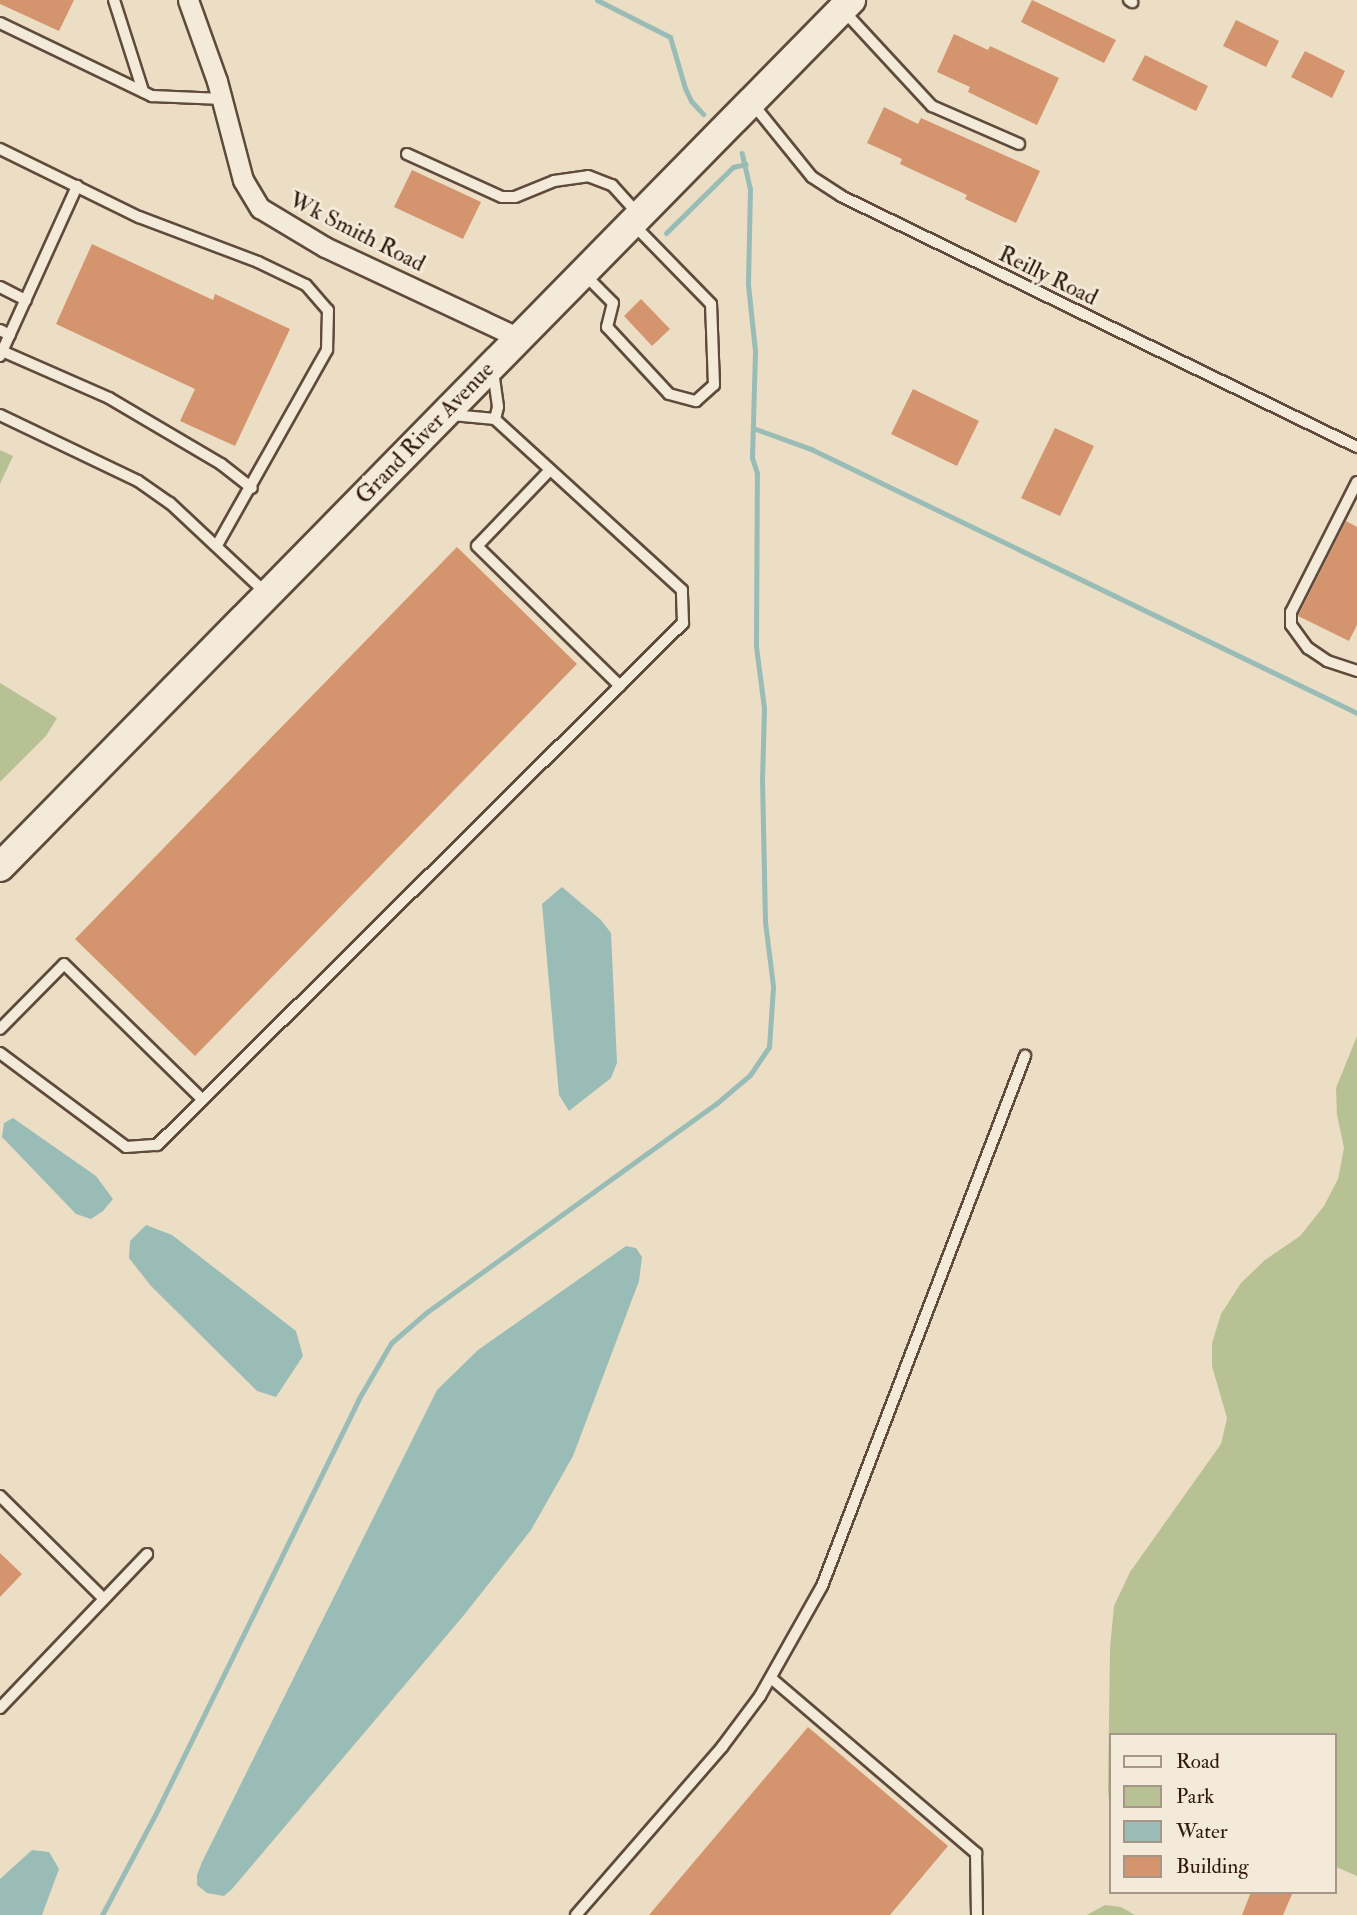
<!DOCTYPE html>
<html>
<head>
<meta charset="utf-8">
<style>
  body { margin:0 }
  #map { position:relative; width:1357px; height:1915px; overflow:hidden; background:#ecdec5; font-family:"IM FELL Double Pica",serif }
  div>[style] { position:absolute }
  .green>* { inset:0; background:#b8c194 }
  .water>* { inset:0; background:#99bcb7 }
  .stream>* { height:5px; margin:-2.5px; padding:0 2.5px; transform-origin:2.5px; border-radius:2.5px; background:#99bcb7 }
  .building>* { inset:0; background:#d4956e }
  .roads { filter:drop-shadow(2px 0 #5f4a3b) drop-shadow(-2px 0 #5f4a3b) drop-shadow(0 2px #5f4a3b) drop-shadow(0 -2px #5f4a3b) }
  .lane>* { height:10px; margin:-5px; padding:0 5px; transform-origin:5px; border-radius:5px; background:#f3ead9 }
  .street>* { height:19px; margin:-9.5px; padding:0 9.5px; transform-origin:9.5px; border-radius:9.5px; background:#f3ead9 }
  .secondary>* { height:28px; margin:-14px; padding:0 14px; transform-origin:14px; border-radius:14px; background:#f3ead9 }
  span { translate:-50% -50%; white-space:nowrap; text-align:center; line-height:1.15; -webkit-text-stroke:6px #f3ead9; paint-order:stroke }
  .street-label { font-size:23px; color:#30180d }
  .legend { position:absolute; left:1109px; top:1733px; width:228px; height:161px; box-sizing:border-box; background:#f3ead9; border:2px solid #a59687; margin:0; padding:9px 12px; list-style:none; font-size:21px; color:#30180d }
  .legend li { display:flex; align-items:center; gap:14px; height:35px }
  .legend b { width:35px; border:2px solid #a59687 }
</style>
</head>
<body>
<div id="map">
  <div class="green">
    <i style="clip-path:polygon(0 450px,13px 456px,0 484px)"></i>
    <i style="clip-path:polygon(0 683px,57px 718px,46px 736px,0 782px)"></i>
    <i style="clip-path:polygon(1357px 1036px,1357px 1876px,1334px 1866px,1334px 1735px,1110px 1735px,1110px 1811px,1108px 1790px,1110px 1648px,1114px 1606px,1130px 1572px,1221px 1444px,1227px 1418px,1212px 1366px,1212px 1343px,1221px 1314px,1241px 1283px,1265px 1260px,1300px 1236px,1324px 1206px,1338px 1179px,1344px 1148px,1337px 1115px,1336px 1088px)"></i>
    <i style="clip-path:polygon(1105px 1905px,1121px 1907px,1135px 1915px,1087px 1915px)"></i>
  </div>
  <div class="water">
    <i style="clip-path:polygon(562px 887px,601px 920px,611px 933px,617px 1063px,611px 1078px,569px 1111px,559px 1095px,542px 904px)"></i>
    <i style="clip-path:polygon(13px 1118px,96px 1176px,113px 1199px,103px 1211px,91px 1219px,76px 1214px,2px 1137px,4px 1123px)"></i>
    <i style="clip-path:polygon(146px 1225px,172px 1235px,296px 1331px,303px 1356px,276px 1397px,257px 1391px,151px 1286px,129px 1258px,130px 1241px)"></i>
    <i style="clip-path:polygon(626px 1246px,636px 1248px,642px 1257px,639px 1281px,573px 1456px,531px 1530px,464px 1615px,232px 1889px,224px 1896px,207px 1893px,197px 1885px,197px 1875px,202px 1862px,437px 1390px,478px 1350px)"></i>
    <i style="clip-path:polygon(32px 1850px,49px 1852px,59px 1869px,42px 1915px,0 1915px,0 1879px)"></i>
  </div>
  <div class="stream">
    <i style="left:597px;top:0;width:82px;rotate:26.9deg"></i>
    <i style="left:670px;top:37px;width:53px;rotate:73.6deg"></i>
    <i style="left:685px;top:88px;width:14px;rotate:65deg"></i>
    <i style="left:691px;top:101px;width:18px;rotate:47deg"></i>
    <i style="left:666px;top:233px;width:94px;rotate:-44.6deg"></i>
    <i style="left:733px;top:167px;width:13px;rotate:-13deg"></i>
    <i style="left:753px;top:428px;width:62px;rotate:19.9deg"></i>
    <i style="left:811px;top:449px;width:606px;rotate:25.8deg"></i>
    <i style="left:102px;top:1915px;width:115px;rotate:-62.1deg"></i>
    <i style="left:156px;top:1813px;width:460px;rotate:-63.9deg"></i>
    <i style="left:358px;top:1400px;width:66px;rotate:-59.9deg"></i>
    <i style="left:391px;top:1343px;width:48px;rotate:-40.7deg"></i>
    <i style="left:427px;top:1312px;width:357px;rotate:-35.8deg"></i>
    <i style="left:717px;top:1103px;width:43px;rotate:-40.3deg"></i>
    <i style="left:750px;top:1075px;width:34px;rotate:-56deg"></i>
    <i style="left:769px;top:1047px;width:61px;rotate:-86.2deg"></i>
    <i style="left:773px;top:986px;width:64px;rotate:-97.1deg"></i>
    <i style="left:765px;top:922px;width:142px;rotate:-91.2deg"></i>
    <i style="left:762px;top:780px;width:72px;rotate:-88.4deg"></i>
    <i style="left:764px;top:708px;width:63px;rotate:-97.4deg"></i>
    <i style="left:756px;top:646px;width:173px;rotate:-89.7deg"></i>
    <i style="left:757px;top:473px;width:16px;rotate:-108deg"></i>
    <i style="left:752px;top:458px;width:107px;rotate:-88.4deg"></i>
    <i style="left:755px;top:351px;width:67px;rotate:-96deg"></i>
    <i style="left:748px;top:284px;width:95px;rotate:-88.8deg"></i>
    <i style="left:750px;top:189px;width:37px;rotate:-103deg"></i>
  </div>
  <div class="building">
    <i style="clip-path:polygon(0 0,74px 0,59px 31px,0 4px)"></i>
    <i style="clip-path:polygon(1032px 0,1116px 40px,1104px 63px,1021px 22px)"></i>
    <i style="clip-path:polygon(1236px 20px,1279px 41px,1266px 67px,1223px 46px)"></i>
    <i style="clip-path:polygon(954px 34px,988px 50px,990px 46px,1059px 78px,1037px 125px,968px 92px,970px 87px,937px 72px)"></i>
    <i style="clip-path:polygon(1305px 51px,1345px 71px,1332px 98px,1291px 77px)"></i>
    <i style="clip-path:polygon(1145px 55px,1208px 86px,1196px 111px,1132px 80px)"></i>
    <i style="clip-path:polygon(884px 107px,918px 124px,921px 118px,1040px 171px,1016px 223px,965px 199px,967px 195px,900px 164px,902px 159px,867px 143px)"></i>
    <i style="clip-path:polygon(412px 170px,481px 202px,463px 239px,394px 207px)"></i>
    <i style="clip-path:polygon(92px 244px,213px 300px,215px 294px,290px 329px,235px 446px,180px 421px,195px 389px,56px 324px)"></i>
    <i style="clip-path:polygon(641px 299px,670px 329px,652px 346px,624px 316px)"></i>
    <i style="clip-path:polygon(913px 389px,979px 421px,957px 466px,891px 434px)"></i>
    <i style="clip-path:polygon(1055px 428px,1094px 446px,1060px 516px,1021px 498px)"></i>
    <i style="clip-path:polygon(1346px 521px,1357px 527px,1357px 625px,1349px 641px,1298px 616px)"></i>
    <i style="clip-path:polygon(457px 547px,577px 664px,195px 1056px,75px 939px)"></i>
    <i style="clip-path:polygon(0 1553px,22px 1574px,0 1597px)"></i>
    <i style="clip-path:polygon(808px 1727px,948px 1846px,890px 1915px,649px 1915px)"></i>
    <i style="clip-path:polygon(1251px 1892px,1293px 1892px,1283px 1915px,1242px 1915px)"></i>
  </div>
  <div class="roads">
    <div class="lane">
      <i style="left:114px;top:0;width:96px;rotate:72.3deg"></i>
      <i style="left:1129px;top:0;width:4px;rotate:34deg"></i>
      <i style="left:843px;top:10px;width:131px;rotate:47.2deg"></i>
      <i style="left:932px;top:106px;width:95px;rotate:23.6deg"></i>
      <i style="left:0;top:23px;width:169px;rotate:25.7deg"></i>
      <i style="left:152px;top:96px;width:70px;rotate:2.5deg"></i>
      <i style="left:752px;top:103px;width:95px;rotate:51deg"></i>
      <i style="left:812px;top:177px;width:35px;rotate:33deg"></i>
      <i style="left:841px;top:196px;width:574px;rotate:25.94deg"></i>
      <i style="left:0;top:149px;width:155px;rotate:26.1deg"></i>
      <i style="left:139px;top:217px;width:127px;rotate:20.7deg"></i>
      <i style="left:258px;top:262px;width:53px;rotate:25.6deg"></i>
      <i style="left:306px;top:285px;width:33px;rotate:49deg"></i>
      <i style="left:328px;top:310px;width:40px;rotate:91.4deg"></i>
      <i style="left:327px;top:350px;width:224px;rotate:119.4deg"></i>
      <i style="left:407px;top:154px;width:104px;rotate:24.4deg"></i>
      <i style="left:502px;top:197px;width:13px"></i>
      <i style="left:515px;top:197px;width:42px;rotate:-22.3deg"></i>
      <i style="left:554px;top:181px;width:34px;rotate:-8deg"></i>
      <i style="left:588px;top:176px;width:26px;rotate:21deg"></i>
      <i style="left:612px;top:185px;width:38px;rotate:48deg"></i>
      <i style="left:583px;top:273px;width:42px;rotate:45deg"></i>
      <i style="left:613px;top:303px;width:25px;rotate:104deg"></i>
      <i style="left:607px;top:327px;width:91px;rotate:47.2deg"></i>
      <i style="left:669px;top:394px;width:28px;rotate:15deg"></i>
      <i style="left:696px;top:401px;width:24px;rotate:-42deg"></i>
      <i style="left:714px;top:385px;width:81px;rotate:-92.1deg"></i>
      <i style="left:711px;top:304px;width:110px;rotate:-134.3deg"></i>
      <i style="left:0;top:287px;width:29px;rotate:27deg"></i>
      <i style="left:0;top:330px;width:11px;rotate:27deg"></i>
      <i style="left:2px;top:351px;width:117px;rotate:23.7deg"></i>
      <i style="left:109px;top:398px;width:130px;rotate:30.5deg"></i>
      <i style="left:221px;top:464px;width:39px;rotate:38deg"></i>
      <i style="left:0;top:356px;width:187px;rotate:-65.6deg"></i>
      <i style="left:493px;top:371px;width:36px;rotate:82deg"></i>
      <i style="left:498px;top:407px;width:12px;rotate:104deg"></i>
      <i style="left:0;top:415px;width:153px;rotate:25.6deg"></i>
      <i style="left:138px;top:481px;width:39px;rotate:35deg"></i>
      <i style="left:170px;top:503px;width:133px;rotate:43.2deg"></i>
      <i style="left:550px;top:470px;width:105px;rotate:133.8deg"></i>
      <i style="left:477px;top:546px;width:200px;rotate:44.4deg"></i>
      <i style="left:1357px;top:482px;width:146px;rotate:116.9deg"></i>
      <i style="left:1291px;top:612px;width:13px;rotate:90deg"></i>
      <i style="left:1291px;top:625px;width:29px;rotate:54deg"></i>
      <i style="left:1308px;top:648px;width:23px;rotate:34deg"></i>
      <i style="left:1327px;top:661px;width:32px;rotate:18deg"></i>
      <i style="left:0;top:1029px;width:91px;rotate:-45.4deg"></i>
      <i style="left:64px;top:964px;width:194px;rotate:44.4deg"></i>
      <i style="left:0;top:1053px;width:157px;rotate:36.7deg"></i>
      <i style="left:126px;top:1147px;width:31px;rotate:-4deg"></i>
      <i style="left:157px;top:1145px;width:741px;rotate:-44.78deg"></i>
      <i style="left:683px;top:623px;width:33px;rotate:-92deg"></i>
      <i style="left:682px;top:590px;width:253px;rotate:-137.6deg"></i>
      <i style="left:495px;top:419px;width:43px;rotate:-174.7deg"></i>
      <i style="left:0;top:1496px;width:146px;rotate:44.7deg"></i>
      <i style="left:771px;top:1678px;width:270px;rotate:40.5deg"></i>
      <i style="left:976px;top:1853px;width:62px;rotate:89.1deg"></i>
      <i style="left:0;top:1708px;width:213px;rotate:-46.3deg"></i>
      <i style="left:576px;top:1915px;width:223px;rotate:-49deg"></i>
      <i style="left:722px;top:1747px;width:64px;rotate:-53.3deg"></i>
      <i style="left:760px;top:1696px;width:126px;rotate:-60.6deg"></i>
      <i style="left:822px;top:1586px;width:568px;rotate:-69.04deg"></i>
    </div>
    <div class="street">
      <i style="left:188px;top:0;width:86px;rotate:70.3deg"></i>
      <i style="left:217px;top:81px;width:102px;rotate:75.3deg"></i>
      <i style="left:243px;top:180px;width:33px;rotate:59deg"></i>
      <i style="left:260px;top:208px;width:76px;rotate:31deg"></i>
      <i style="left:325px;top:247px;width:214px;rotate:25.1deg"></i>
    </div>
    <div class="secondary">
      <i style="left:0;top:867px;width:1215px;rotate:-45.53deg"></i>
    </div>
  </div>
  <div class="street-label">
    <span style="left:357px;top:232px;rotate:27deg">Wk Smith Road</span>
    <span style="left:1048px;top:276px;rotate:26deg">Reilly Road</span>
    <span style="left:425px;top:433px;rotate:-46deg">Grand River Avenue</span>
  </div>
  <ul class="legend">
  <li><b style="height:9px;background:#f3ead9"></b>Road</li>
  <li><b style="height:19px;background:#b8c194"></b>Park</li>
  <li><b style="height:19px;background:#99bcb7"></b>Water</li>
  <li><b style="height:19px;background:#d4956e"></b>Building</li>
  </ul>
</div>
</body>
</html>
